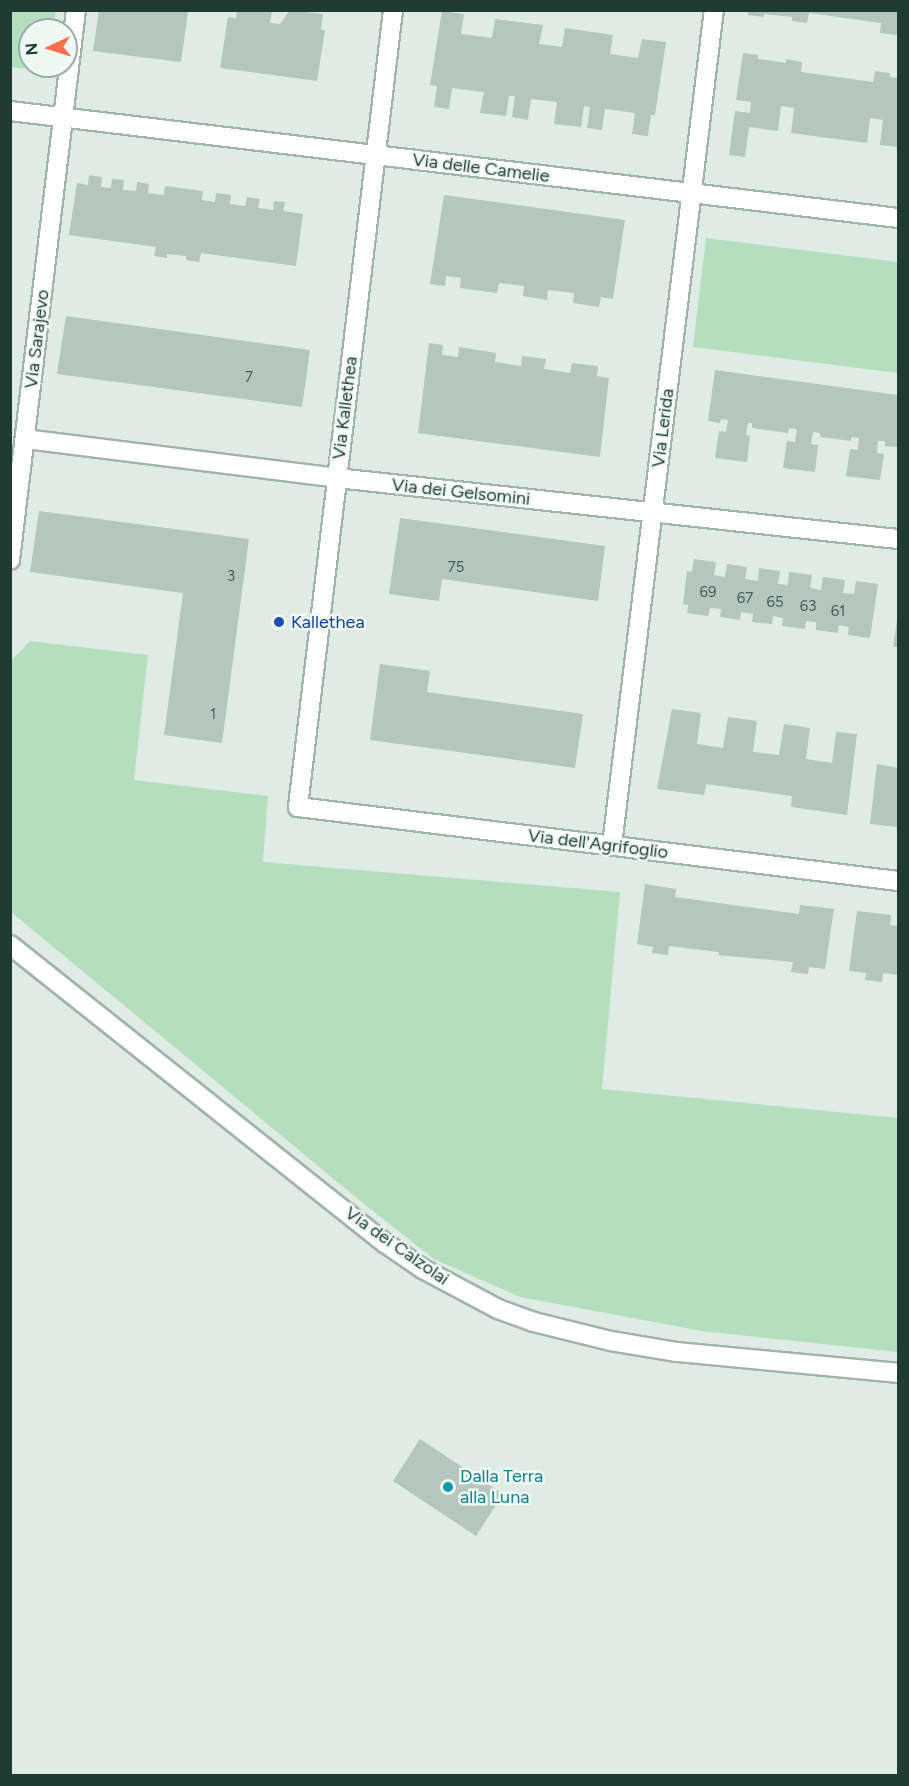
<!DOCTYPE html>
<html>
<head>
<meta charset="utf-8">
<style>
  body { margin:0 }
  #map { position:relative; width:909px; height:1786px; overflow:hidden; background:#dfebe5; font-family:Figtree,sans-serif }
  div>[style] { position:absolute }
  .green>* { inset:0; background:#b5debe }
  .building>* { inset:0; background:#b4c6be }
  .roads { filter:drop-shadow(2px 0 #a2b3ac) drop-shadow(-2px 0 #a2b3ac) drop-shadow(0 2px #a2b3ac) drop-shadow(0 -2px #a2b3ac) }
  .street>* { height:18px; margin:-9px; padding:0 9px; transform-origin:9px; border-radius:9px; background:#fff }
  .dots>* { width:16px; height:16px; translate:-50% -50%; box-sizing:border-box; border:3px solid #eff8f3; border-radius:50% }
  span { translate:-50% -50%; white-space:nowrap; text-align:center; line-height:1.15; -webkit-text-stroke:5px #eff8f3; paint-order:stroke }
  .number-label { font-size:15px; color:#445e56 }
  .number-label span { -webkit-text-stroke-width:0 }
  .street-label { font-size:18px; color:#1f3c33 }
  .transit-label { font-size:18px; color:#164399 }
  .left { translate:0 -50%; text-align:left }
  .culture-label { font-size:18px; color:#0d838f }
  .frame { position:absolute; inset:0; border:12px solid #1f3c33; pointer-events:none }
  .north { position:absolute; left:18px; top:18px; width:60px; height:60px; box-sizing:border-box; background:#eff8f3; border:2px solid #9cada6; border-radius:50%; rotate:266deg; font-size:16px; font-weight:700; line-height:24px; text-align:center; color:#1f3c33 }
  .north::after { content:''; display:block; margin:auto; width:21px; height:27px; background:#fc6e4c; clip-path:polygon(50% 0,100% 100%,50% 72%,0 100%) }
</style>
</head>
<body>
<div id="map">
  <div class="green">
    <i style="clip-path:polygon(11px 10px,56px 11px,53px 30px,30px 30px,30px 66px,49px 66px,48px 71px,11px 67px)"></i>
    <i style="clip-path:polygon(706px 238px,898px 262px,898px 373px,693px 347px)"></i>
    <i style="clip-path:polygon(30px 641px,148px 655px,134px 780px,268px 796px,263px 862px,620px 892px,602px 1089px,898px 1118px,898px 1352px,702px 1331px,520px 1297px,434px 1259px,369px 1208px,11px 912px,11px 661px)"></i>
  </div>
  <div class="building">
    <i style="clip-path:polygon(99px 10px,188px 12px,181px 62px,93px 51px)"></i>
    <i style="clip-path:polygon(237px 10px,272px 10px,270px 23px,280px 24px,290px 10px,323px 14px,321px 30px,325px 30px,317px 81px,220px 68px,228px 17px,236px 18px)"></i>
    <i style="clip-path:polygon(748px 10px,898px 10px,898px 31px,896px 35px,880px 33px,881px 23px,809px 13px,807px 23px,792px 21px,792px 17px,764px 14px,764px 17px,748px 15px)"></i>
    <i style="clip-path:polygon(442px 11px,464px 14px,461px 34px,492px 38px,495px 19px,543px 25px,539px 44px,562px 47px,565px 28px,613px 35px,610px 54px,638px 58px,642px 39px,666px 42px,655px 115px,651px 115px,648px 136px,632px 134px,635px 113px,605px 109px,602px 130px,587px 128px,590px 107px,584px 106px,581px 127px,554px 124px,557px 102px,531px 99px,528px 120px,512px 117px,515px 96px,509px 96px,506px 116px,480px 113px,484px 92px,452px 88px,449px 109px,434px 107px,437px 86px,430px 85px)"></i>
    <i style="clip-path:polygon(743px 53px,758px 55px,758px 59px,786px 63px,786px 59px,802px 62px,801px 72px,873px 82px,875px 71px,890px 73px,890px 77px,898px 78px,898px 147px,880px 145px,883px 120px,870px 118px,867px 143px,791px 133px,794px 108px,781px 106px,778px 131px,749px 127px,745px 157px,729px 155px,735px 111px,750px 113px,751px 102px,736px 100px)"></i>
    <i style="clip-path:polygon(89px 175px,102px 177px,101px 187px,111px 188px,112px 179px,124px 180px,123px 190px,136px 191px,137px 182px,149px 184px,148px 193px,164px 195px,165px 186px,203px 191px,202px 200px,215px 202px,216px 193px,231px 195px,230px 204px,245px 206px,247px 197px,260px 199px,258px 208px,273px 210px,274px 201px,285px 202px,283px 211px,303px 214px,296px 266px,201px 253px,199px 262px,186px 260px,186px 256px,167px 254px,167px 258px,154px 256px,156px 247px,69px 235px,77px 183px,88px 185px)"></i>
    <i style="clip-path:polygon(444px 195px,625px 220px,613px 299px,601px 297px,599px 307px,573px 303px,574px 293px,548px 290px,547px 300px,523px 296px,524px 286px,499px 283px,497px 293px,460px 288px,461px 278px,446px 276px,445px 286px,430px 284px)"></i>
    <i style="clip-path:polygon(66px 316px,310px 350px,302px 407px,57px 374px)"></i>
    <i style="clip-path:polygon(429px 343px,443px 345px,442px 355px,458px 357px,459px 347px,496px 353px,495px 362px,521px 366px,522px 356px,546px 359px,544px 369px,570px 373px,572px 363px,598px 366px,597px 376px,609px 378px,600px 457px,418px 433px)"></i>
    <i style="clip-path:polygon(715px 370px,898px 395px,897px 447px,885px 446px,885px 441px,878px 441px,877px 453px,884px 454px,880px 480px,846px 476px,850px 449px,858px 450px,859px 438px,851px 437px,851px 441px,820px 437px,820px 433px,813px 432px,811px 444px,818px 445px,815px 472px,783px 468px,787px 441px,795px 442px,797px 429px,789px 428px,788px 433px,752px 428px,752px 423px,748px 423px,746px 435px,750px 436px,747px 462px,715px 458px,719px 431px,726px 432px,728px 420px,721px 419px,720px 423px,708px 421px)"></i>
    <i style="clip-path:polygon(39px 511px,249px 539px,222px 743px,164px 735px,183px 593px,30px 572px)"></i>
    <i style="clip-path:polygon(400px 518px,605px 546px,598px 601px,442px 579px,439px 601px,389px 594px)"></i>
    <i style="clip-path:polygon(694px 559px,716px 562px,714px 575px,725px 577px,727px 564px,747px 567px,745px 579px,758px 581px,759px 568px,780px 571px,778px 584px,788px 585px,789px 572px,812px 575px,810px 588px,821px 590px,823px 577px,845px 580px,843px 593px,854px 594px,856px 581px,878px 584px,870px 638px,848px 635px,849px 627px,839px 625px,838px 633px,816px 630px,816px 622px,806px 621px,805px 629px,782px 626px,783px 618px,773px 616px,772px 624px,752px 622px,753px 614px,741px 612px,740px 620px,720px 617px,721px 609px,710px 608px,708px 616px,687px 613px,688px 605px,683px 604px,687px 571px,692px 572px)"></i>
    <i style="clip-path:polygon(897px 620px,898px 620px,898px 647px,893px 647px)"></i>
    <i style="clip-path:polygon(380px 664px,430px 671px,427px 692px,583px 714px,575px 768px,370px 740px)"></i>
    <i style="clip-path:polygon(672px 709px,701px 713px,697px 744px,723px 748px,728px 717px,757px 721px,753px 752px,779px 755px,784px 724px,810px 728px,806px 759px,832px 763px,836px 732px,857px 734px,847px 815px,791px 807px,792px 796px,706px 784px,704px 795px,657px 789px)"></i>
    <i style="clip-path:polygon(877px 764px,898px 768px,898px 827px,870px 824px)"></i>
    <i style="clip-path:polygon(645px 884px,676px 889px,675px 897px,799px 914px,800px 905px,834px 909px,825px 969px,809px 967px,808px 974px,791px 972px,793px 962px,718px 955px,719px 952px,669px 946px,668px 955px,652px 953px,653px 947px,637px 944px)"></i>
    <i style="clip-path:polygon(857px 911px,891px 915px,890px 925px,898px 926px,898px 975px,883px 973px,882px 982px,865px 980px,866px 973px,849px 971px)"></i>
    <i style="clip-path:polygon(420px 1439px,503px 1494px,476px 1536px,393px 1481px)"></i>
  </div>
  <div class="roads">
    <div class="street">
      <i style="left:393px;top:10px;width:803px;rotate:96.8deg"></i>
      <i style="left:298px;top:807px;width:605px;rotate:7.03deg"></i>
      <i style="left:10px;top:111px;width:894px;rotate:6.87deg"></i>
      <i style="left:25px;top:439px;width:314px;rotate:7.1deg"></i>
      <i style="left:337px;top:478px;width:564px;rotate:6.21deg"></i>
      <i style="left:10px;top:560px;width:554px;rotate:-83.16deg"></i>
      <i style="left:612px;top:845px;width:841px;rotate:-83.04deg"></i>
      <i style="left:10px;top:945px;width:479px;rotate:38.5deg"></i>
      <i style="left:385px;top:1243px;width:46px;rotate:34.4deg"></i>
      <i style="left:423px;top:1269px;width:85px;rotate:28.1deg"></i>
      <i style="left:498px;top:1309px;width:38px;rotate:20deg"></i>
      <i style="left:534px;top:1322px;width:79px;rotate:13.9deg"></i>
      <i style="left:611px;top:1341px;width:67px;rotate:9.5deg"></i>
      <i style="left:677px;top:1352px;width:222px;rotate:5.4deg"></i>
    </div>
  </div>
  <div class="dots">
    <i style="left:279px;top:622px;background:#1a4fb4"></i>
    <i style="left:448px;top:1487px;background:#0f9aa8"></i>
  </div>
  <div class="number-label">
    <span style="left:249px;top:378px">7</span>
    <span style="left:456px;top:568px">75</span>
    <span style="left:231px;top:577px">3</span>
    <span style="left:708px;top:593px">69</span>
    <span style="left:745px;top:599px">67</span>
    <span style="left:775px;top:603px">65</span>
    <span style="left:808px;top:607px">63</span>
    <span style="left:838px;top:612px">61</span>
    <span style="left:213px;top:715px">1</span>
  </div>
  <div class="street-label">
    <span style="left:481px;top:168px;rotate:7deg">Via delle Camelie</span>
    <span style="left:37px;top:339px;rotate:-83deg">Via Sarajevo</span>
    <span style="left:345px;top:408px;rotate:-83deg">Via Kallethea</span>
    <span style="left:663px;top:428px;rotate:-83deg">Via Lerida</span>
    <span style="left:461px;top:492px;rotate:6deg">Via dei Gelsomini</span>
    <span style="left:598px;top:844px;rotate:7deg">Via dell'Agrifoglio</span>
    <span style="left:397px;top:1246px;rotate:35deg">Via dei Calzolai</span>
  </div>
  <div class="transit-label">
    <span class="left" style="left:291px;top:622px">Kallethea</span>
  </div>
  <div class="culture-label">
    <span class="left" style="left:460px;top:1487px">Dalla Terra<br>alla Luna</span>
  </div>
  <div class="frame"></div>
  <div class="north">N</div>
</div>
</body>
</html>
